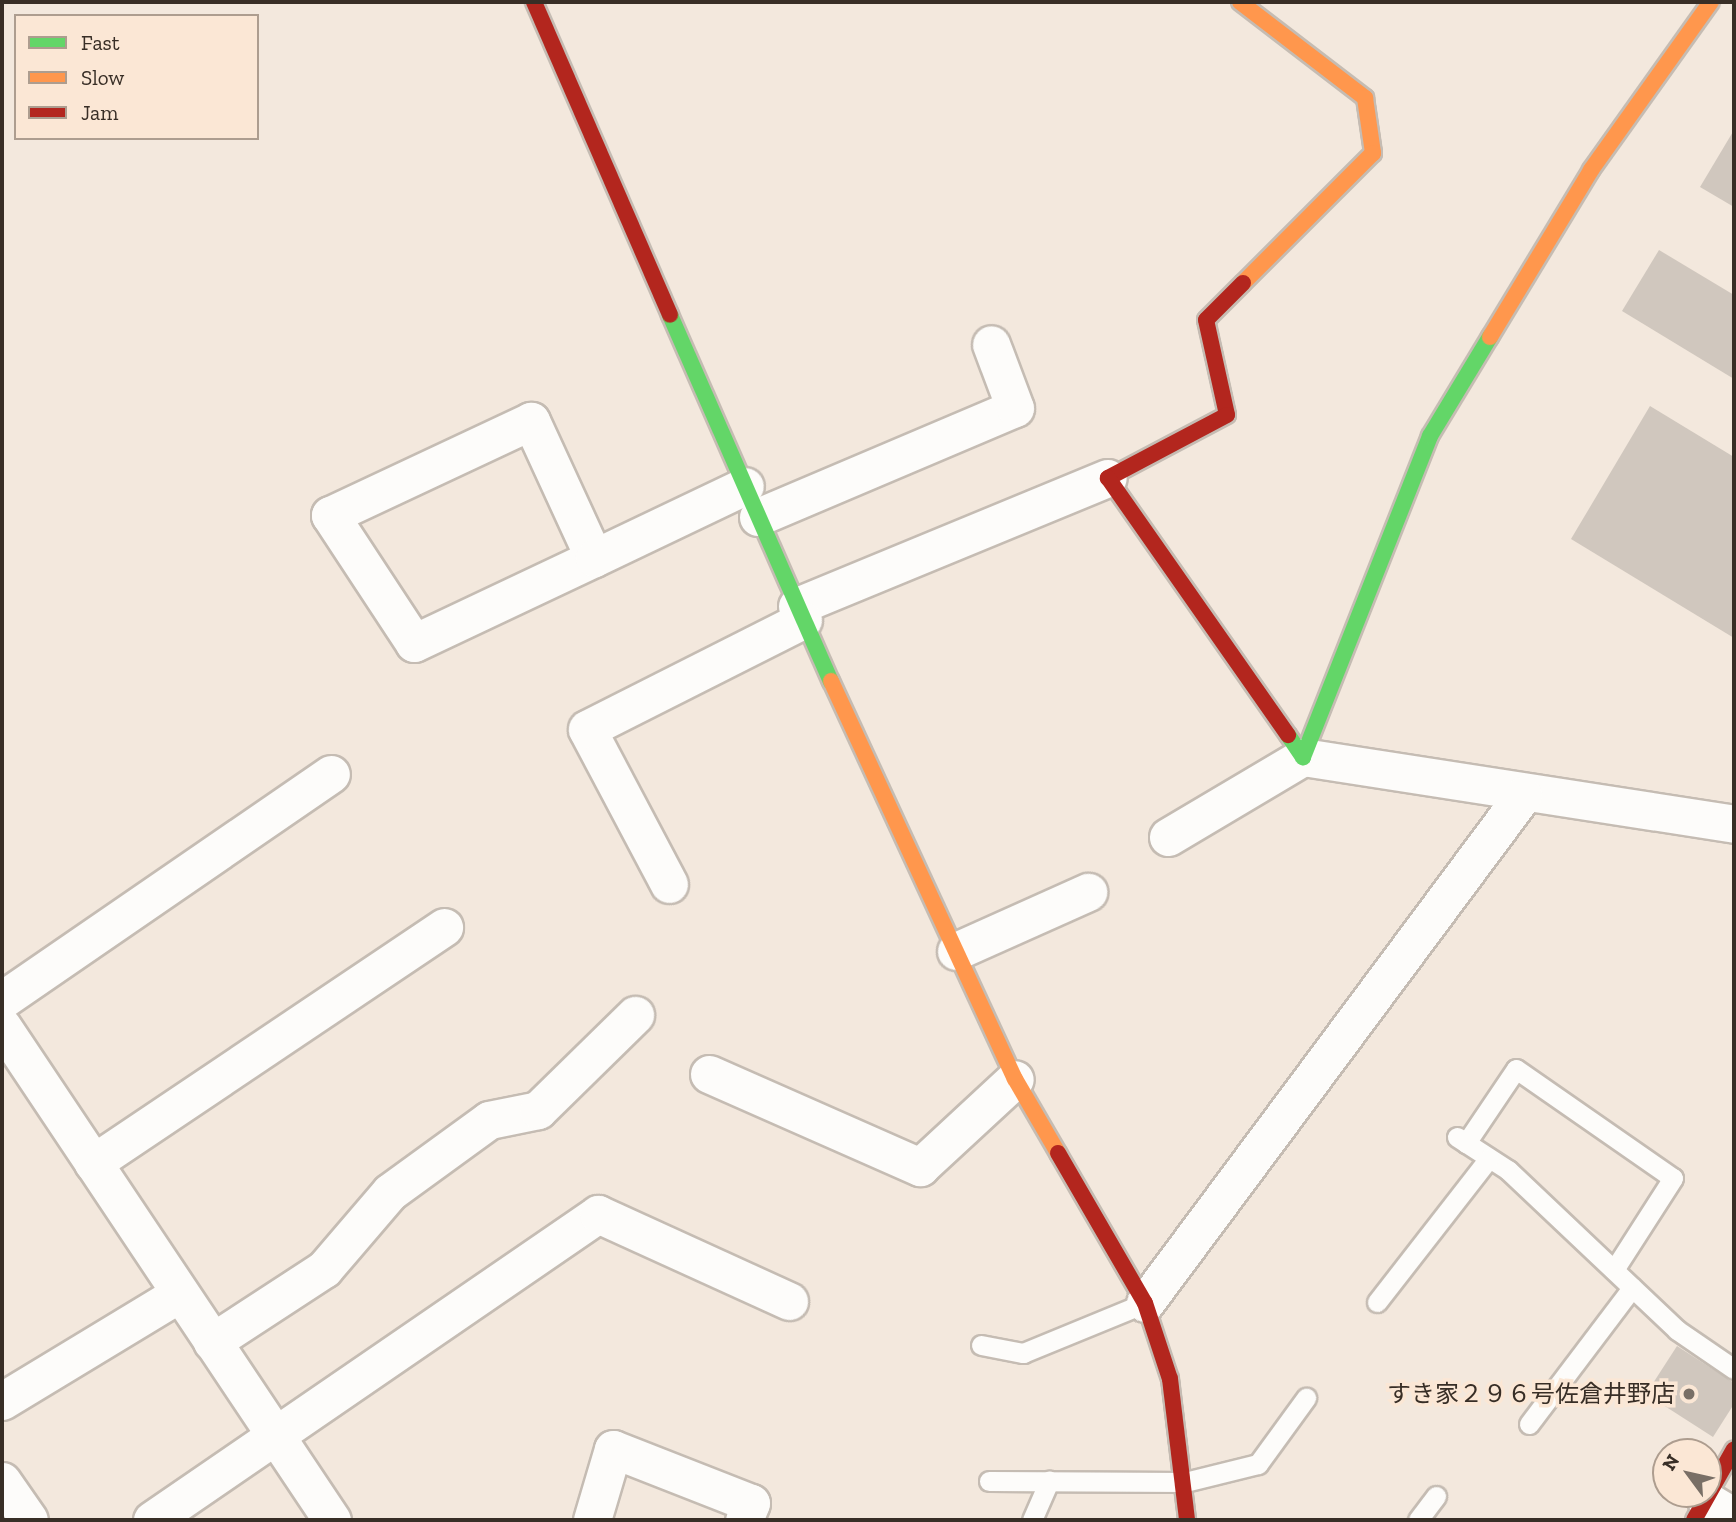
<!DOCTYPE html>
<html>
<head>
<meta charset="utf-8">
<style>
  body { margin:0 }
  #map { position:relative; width:1736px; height:1522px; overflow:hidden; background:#f3e8dd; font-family:"Zilla Slab","Noto Sans JP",serif }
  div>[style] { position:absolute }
  .building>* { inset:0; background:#d0c7be }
  .roads { filter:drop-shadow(2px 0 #c5bcb3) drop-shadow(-2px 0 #c5bcb3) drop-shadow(0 2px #c5bcb3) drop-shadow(0 -2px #c5bcb3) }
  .lane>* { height:19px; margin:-9.5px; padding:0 9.5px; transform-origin:9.5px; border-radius:9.5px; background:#fdfcfa }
  .street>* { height:37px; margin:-18.5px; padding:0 18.5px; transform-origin:18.5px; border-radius:18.5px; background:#fdfcfa }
  .fast>* { height:16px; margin:-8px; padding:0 8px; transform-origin:8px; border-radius:8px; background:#63d668 }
  .slow>* { height:16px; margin:-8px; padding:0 8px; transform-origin:8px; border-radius:8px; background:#ff974d }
  .jam>* { height:16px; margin:-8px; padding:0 8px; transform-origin:8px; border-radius:8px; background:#b3261e }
  .dots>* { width:19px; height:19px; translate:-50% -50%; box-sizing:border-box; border:4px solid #fbe7d5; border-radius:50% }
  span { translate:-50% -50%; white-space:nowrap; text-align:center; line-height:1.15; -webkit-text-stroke:7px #fbe7d5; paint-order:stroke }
  .poi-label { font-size:24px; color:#382e26 }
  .right { translate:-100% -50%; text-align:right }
  .frame { position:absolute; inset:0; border:4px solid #382e26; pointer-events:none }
  .legend { position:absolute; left:14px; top:14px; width:245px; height:126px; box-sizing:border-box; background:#fbe7d5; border:2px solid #ad9d8f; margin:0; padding:9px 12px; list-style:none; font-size:21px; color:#382e26 }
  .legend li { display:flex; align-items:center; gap:14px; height:35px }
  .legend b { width:35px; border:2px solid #ad9d8f }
  .north { position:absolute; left:1652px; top:1438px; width:70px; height:70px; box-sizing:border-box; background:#fbe7d5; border:2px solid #ad9d8f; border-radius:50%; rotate:303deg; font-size:19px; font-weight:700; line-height:28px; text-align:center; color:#382e26 }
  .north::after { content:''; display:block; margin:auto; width:24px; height:32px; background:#796f66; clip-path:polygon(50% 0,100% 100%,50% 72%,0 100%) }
</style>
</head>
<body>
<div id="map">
  <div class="building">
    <i style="clip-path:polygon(1734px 130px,1734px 207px,1700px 187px)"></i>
    <i style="clip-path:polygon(1659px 250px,1734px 295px,1734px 379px,1622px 311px)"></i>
    <i style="clip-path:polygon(1650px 406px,1734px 457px,1734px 638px,1571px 539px)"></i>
    <i style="clip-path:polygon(1677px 1346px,1734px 1383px,1734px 1404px,1713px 1437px,1646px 1394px)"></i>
  </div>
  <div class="roads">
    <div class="lane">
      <i style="left:1457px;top:1137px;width:61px;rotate:32.9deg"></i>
      <i style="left:1508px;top:1170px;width:233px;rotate:43.4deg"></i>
      <i style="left:1677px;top:1330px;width:69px;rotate:34.4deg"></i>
      <i style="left:1466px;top:1143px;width:89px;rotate:-56deg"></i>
      <i style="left:1516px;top:1069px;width:191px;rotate:34.8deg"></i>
      <i style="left:1673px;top:1178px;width:109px;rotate:122.7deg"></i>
      <i style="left:1377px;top:1302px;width:182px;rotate:-52.1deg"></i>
      <i style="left:981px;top:1345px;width:43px;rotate:10.8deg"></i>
      <i style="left:1023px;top:1353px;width:132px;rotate:-22.3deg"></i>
      <i style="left:1529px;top:1424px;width:171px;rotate:-52.9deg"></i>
      <i style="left:989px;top:1481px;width:196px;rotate:0.3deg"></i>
      <i style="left:1185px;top:1482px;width:75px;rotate:-13.9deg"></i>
      <i style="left:1258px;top:1464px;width:82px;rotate:-54deg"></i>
      <i style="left:1032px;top:1520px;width:43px;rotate:-66.4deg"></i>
      <i style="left:1418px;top:1520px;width:30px;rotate:-53deg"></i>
    </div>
    <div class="street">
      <i style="left:758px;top:517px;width:279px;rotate:-23deg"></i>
      <i style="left:1015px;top:408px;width:68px;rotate:-110.6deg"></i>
      <i style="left:594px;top:558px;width:151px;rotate:-114.7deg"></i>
      <i style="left:531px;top:421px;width:222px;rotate:154.9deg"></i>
      <i style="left:330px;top:515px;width:153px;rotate:56.7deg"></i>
      <i style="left:414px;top:643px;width:199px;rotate:-25.3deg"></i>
      <i style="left:594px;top:558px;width:167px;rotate:-25.5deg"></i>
      <i style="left:797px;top:606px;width:336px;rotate:-22.4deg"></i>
      <i style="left:1168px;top:837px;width:157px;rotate:-30.7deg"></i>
      <i style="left:1303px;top:757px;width:436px;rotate:8.8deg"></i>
      <i style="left:669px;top:884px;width:175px;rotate:-117.9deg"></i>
      <i style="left:587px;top:729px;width:242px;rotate:-26.8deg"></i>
      <i style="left:956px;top:951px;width:145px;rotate:-24.1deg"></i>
      <i style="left:2px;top:1000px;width:399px;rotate:-34.5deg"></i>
      <i style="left:2px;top:1026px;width:594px;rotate:56.26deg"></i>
      <i style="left:709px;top:1074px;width:231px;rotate:23.8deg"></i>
      <i style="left:920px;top:1167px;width:129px;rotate:-42.8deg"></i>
      <i style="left:93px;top:1163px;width:423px;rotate:-33.9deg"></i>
      <i style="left:1145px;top:1303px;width:633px;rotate:-53.35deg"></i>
      <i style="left:212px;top:1342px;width:134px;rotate:-33.1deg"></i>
      <i style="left:324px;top:1269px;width:101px;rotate:-49.4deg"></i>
      <i style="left:390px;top:1192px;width:122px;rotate:-36deg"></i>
      <i style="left:489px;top:1120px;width:50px;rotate:-11.5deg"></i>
      <i style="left:538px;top:1110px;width:136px;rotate:-44.4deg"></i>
      <i style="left:2px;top:1401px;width:208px;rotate:-31.2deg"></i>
      <i style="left:2px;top:1481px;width:47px;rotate:55.3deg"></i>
      <i style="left:1706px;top:1500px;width:33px;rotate:31deg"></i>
      <i style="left:152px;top:1520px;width:541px;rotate:-34.45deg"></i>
      <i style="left:598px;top:1214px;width:210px;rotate:24.5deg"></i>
      <i style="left:592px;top:1520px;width:74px;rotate:-73.5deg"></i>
      <i style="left:613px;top:1449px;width:148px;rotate:21.4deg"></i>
      <i style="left:751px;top:1503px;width:18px;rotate:112deg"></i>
    </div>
    <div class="fast">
      <i style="left:670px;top:315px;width:400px;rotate:66.3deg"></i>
      <i style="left:1288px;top:735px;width:27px;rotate:56deg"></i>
      <i style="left:1303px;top:757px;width:345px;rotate:-68.4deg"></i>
      <i style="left:1430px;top:436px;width:116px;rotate:-58.8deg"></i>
    </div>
    <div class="slow">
      <i style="left:1240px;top:2px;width:158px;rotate:37.5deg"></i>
      <i style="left:1365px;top:98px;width:56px;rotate:81.7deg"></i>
      <i style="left:1373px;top:153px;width:184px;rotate:135deg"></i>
      <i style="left:1490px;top:337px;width:195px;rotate:-58.8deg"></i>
      <i style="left:1591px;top:170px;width:206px;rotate:-54.5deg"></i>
      <i style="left:831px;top:681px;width:438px;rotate:65.2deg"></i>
      <i style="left:1015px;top:1079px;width:86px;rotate:59.8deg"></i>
    </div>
    <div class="jam">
      <i style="left:534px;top:2px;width:341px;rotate:66.5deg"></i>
      <i style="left:1243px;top:283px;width:52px;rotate:135deg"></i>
      <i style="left:1206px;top:320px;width:97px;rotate:77.5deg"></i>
      <i style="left:1227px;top:415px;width:135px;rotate:152.1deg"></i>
      <i style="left:1108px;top:478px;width:314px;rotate:55deg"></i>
      <i style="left:1058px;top:1153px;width:173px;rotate:59.9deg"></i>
      <i style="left:1145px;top:1303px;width:80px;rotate:71.8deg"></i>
      <i style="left:1170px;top:1379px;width:142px;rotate:83.1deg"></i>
      <i style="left:1694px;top:1520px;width:81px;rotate:-60.6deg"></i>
    </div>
  </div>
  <div class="dots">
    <i style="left:1689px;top:1394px;background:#796f66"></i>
  </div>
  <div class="poi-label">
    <span class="right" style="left:1675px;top:1394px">すき家２９６号佐倉井野店</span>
  </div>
  <div class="frame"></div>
  <ul class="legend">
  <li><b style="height:9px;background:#63d668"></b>Fast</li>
  <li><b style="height:9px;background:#ff974d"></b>Slow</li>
  <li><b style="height:9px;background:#b3261e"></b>Jam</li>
  </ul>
  <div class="north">N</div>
</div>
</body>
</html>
